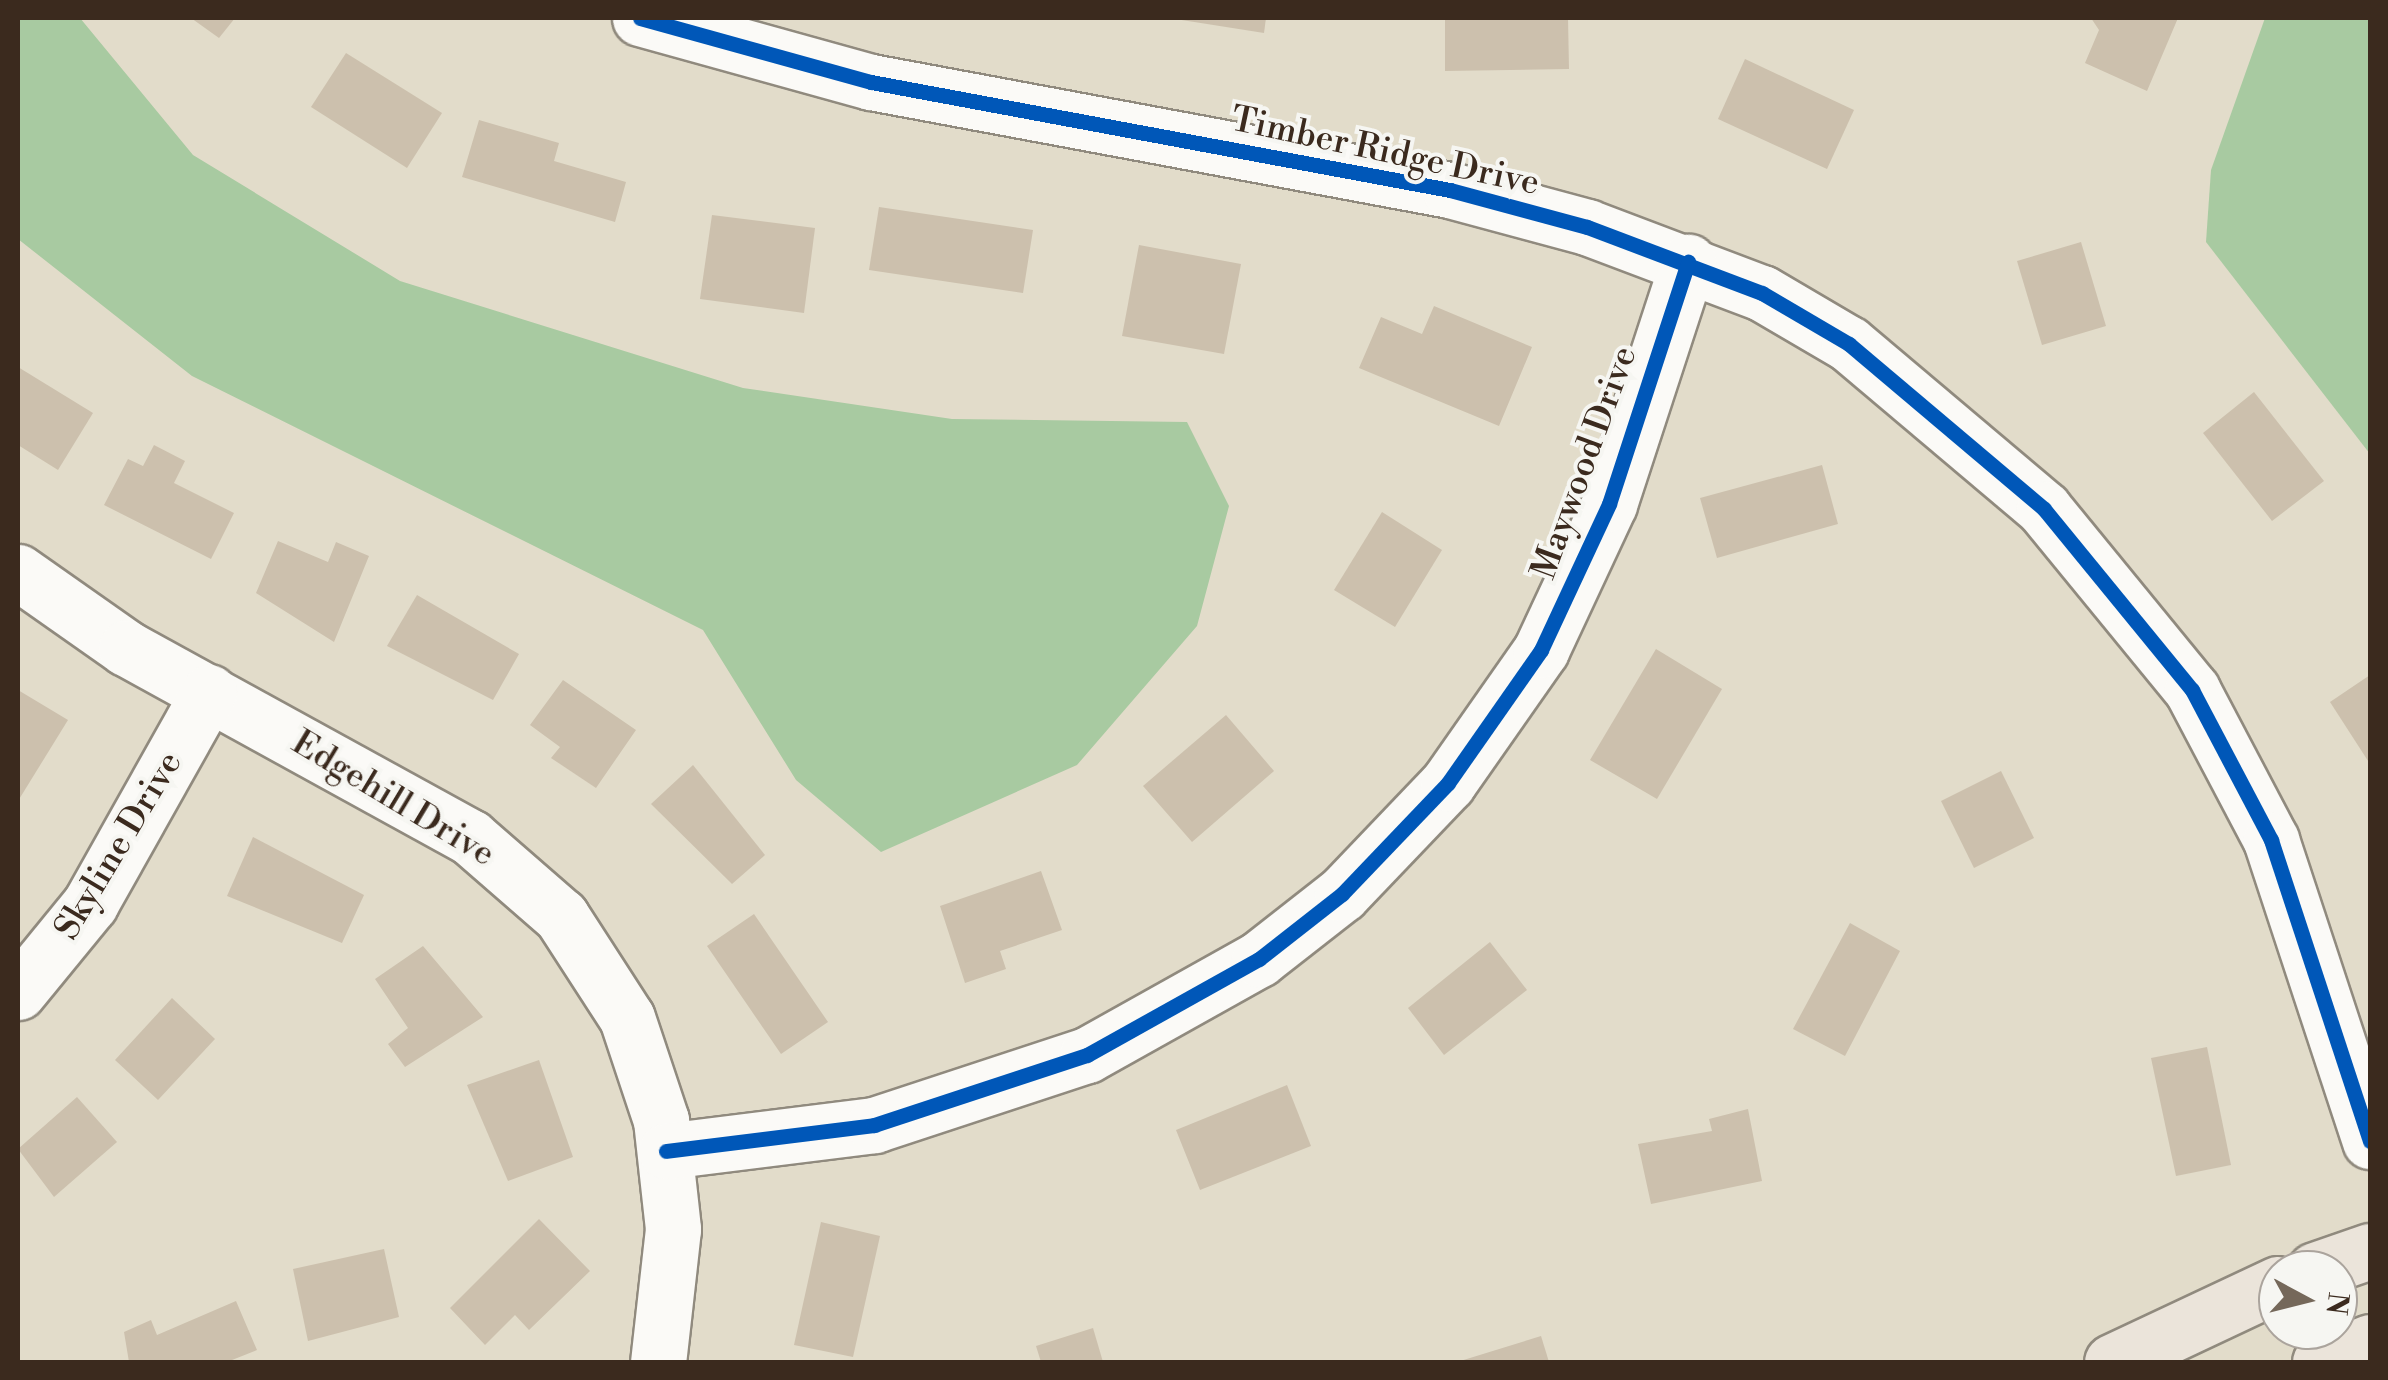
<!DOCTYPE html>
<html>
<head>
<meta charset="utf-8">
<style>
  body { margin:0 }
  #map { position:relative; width:2388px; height:1380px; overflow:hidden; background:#e2dcca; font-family:"Libre Bodoni",serif }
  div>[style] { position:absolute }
  .forest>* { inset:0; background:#a8caa1 }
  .building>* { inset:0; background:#ccc0ad }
  .roads { filter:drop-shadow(2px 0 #908a7e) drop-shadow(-2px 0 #908a7e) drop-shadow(0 2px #908a7e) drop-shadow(0 -2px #908a7e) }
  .minor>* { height:55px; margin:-27.5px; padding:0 27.5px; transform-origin:27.5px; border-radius:27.5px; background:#fbfaf7 }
  .major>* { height:55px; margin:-27.5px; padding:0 27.5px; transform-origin:27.5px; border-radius:27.5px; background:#ebe4da }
  .cycleway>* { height:15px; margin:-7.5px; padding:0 7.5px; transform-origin:7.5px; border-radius:7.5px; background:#0057b8 }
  span { translate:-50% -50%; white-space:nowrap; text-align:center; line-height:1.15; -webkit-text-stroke:8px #f6f6f2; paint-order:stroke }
  .street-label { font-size:35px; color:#3b2a1e }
  .frame { position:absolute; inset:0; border:20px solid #3b2a1e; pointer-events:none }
  .north { position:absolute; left:2258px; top:1250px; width:100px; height:100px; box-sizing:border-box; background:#f6f6f2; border:2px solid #aba49d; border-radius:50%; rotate:97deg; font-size:28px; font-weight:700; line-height:40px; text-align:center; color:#3b2a1e }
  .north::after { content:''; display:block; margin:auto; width:35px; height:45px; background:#75685a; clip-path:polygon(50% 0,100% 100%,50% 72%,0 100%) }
</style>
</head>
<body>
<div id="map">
  <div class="forest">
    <i style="clip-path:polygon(18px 18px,80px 18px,193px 155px,400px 281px,743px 388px,952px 419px,1187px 422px,1229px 506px,1197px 626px,1077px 765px,881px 852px,796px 780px,703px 630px,192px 376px,18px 239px)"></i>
    <i style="clip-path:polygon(2265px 18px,2370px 18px,2370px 454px,2206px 242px,2211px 170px)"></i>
  </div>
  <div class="building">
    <i style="clip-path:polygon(191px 18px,235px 18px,219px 38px)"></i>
    <i style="clip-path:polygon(1169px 18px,1266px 18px,1264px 33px)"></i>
    <i style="clip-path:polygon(1445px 18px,1568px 18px,1569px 69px,1445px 71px)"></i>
    <i style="clip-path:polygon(2091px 18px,2178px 18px,2147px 91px,2085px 63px,2099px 30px)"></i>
    <i style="clip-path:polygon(346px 53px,442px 113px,407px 168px,311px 107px)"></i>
    <i style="clip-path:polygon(1745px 59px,1854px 110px,1827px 169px,1718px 119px)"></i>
    <i style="clip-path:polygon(479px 120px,559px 143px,554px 161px,626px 182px,615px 222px,462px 177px)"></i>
    <i style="clip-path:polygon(879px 207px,1033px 230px,1023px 293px,869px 270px)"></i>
    <i style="clip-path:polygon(712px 215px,815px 228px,804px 313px,700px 299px)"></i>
    <i style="clip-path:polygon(2081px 242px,2106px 326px,2042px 345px,2017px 261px)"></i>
    <i style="clip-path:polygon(1139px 245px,1241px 264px,1224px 354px,1122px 336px)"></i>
    <i style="clip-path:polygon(1434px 306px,1532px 347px,1499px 426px,1359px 368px,1381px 317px,1422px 334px)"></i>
    <i style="clip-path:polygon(18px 367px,93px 413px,58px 470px,18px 445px)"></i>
    <i style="clip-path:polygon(2254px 392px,2324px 481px,2272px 521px,2203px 433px)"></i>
    <i style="clip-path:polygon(154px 445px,185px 461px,174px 483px,234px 513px,211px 559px,104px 505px,128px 459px,143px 466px)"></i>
    <i style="clip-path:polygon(1822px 465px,1838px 524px,1717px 558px,1700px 498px)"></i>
    <i style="clip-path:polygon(1382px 512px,1442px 550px,1395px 627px,1334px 590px)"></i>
    <i style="clip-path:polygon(278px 541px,328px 562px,336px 542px,369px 556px,334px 642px,256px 593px)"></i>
    <i style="clip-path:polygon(417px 595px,519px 654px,493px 700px,387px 646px)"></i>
    <i style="clip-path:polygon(1656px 649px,1722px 689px,1657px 799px,1590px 760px)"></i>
    <i style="clip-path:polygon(2370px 675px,2370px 764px,2330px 702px)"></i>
    <i style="clip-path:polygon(563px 680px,636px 730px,596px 788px,551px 758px,560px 747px,530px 725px)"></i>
    <i style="clip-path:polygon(18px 690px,68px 720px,18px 801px)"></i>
    <i style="clip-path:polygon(1226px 715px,1274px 771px,1192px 842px,1143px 786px)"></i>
    <i style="clip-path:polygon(693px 765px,765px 855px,732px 884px,651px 804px)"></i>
    <i style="clip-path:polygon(2001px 771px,2034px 838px,1974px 868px,1941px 801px)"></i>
    <i style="clip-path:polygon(253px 837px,364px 895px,342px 943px,227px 896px)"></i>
    <i style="clip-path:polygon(1041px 871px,1062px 930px,1000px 951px,1006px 969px,965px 983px,940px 906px)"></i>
    <i style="clip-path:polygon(754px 914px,828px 1022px,781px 1054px,707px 946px)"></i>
    <i style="clip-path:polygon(1850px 923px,1900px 951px,1845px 1056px,1793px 1029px)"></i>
    <i style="clip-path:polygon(1490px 942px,1527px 990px,1444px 1055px,1408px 1008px)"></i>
    <i style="clip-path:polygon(423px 946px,483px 1017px,405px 1067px,388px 1044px,408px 1028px,375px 979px)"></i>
    <i style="clip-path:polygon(172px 998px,215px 1039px,158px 1100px,115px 1060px)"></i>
    <i style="clip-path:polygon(2207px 1047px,2231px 1165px,2176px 1176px,2151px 1058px)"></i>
    <i style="clip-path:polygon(539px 1060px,573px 1157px,508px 1181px,467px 1085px)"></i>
    <i style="clip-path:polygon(1287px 1085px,1311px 1146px,1200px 1190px,1176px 1130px)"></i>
    <i style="clip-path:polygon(77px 1097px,117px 1142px,54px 1197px,18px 1149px)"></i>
    <i style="clip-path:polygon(1748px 1109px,1762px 1181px,1651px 1204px,1638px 1144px,1712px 1131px,1709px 1119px)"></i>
    <i style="clip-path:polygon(539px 1219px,590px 1271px,529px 1330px,515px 1315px,485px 1345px,450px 1308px)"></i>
    <i style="clip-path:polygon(821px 1222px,880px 1236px,853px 1357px,794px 1345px)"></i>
    <i style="clip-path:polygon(384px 1249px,399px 1317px,308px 1341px,293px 1269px)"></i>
    <i style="clip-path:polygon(236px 1301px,257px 1350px,227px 1362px,129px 1362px,124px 1332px,151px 1320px,157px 1335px)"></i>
    <i style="clip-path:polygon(1093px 1328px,1103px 1362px,1041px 1362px,1036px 1346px)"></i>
    <i style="clip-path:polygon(1541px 1336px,1549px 1362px,1457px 1362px)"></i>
  </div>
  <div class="roads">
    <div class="minor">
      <i style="left:640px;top:18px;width:240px;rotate:15.5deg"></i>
      <i style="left:871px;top:82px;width:589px;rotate:10.57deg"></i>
      <i style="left:1450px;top:190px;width:142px;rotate:15.1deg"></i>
      <i style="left:1587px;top:227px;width:187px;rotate:20.7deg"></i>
      <i style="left:1762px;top:293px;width:101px;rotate:30.4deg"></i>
      <i style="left:1849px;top:344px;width:255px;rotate:40.2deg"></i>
      <i style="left:2044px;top:509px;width:234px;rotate:50.7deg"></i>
      <i style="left:2192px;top:690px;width:170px;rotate:62.2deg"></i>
      <i style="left:2271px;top:840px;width:317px;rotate:71.8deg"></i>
      <i style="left:18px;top:572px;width:132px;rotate:35.1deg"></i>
      <i style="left:126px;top:648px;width:393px;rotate:28.8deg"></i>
      <i style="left:470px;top:837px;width:121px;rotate:41deg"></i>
      <i style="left:561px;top:916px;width:121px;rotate:57.1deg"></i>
      <i style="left:627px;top:1018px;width:108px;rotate:71.6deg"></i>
      <i style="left:661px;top:1120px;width:110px;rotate:83.7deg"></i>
      <i style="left:673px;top:1229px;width:134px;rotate:96.4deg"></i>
      <i style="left:18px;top:992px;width:114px;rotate:-50.7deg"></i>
      <i style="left:90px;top:904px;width:243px;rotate:-60.7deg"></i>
      <i style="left:666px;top:1151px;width:210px;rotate:-7.1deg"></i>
      <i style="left:874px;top:1125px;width:224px;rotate:-18.2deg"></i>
      <i style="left:1087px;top:1055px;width:197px;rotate:-29.2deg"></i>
      <i style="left:1259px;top:959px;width:105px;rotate:-38.1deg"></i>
      <i style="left:1342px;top:894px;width:153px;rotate:-46.3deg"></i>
      <i style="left:1448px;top:783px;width:162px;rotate:-55deg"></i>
      <i style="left:1541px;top:650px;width:161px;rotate:-65deg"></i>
      <i style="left:1609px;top:504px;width:255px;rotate:-71.9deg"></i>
    </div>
    <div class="major">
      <i style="left:2315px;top:1270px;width:58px;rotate:-19.1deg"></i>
      <i style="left:2112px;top:1362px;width:183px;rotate:-25.2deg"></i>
      <i style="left:2320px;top:1362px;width:54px;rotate:-21.8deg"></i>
    </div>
  </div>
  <div class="cycleway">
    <i style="left:640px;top:18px;width:240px;rotate:15.5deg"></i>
    <i style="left:871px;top:82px;width:589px;rotate:10.57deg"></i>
    <i style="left:1450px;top:190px;width:142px;rotate:15.1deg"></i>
    <i style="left:1587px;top:227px;width:187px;rotate:20.7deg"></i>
    <i style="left:1762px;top:293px;width:101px;rotate:30.4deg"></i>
    <i style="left:1849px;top:344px;width:255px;rotate:40.2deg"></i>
    <i style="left:2044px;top:509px;width:234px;rotate:50.7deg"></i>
    <i style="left:2192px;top:690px;width:170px;rotate:62.2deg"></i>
    <i style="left:2271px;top:840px;width:317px;rotate:71.8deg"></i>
    <i style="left:666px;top:1151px;width:210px;rotate:-7.1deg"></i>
    <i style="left:874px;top:1125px;width:224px;rotate:-18.2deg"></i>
    <i style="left:1087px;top:1055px;width:197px;rotate:-29.2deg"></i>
    <i style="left:1259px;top:959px;width:105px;rotate:-38.1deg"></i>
    <i style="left:1342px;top:894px;width:153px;rotate:-46.3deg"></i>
    <i style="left:1448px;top:783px;width:162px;rotate:-55deg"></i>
    <i style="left:1541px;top:650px;width:161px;rotate:-65deg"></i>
    <i style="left:1609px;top:504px;width:255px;rotate:-71.9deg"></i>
  </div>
  <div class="street-label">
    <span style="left:1385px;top:152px;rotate:12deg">Timber Ridge Drive</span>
    <span style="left:1585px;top:463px;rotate:-70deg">Maywood Drive</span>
    <span style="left:393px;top:799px;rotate:31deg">Edgehill Drive</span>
    <span style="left:119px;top:846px;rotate:-59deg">Skyline Drive</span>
  </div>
  <div class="frame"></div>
  <div class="north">N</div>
</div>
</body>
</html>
